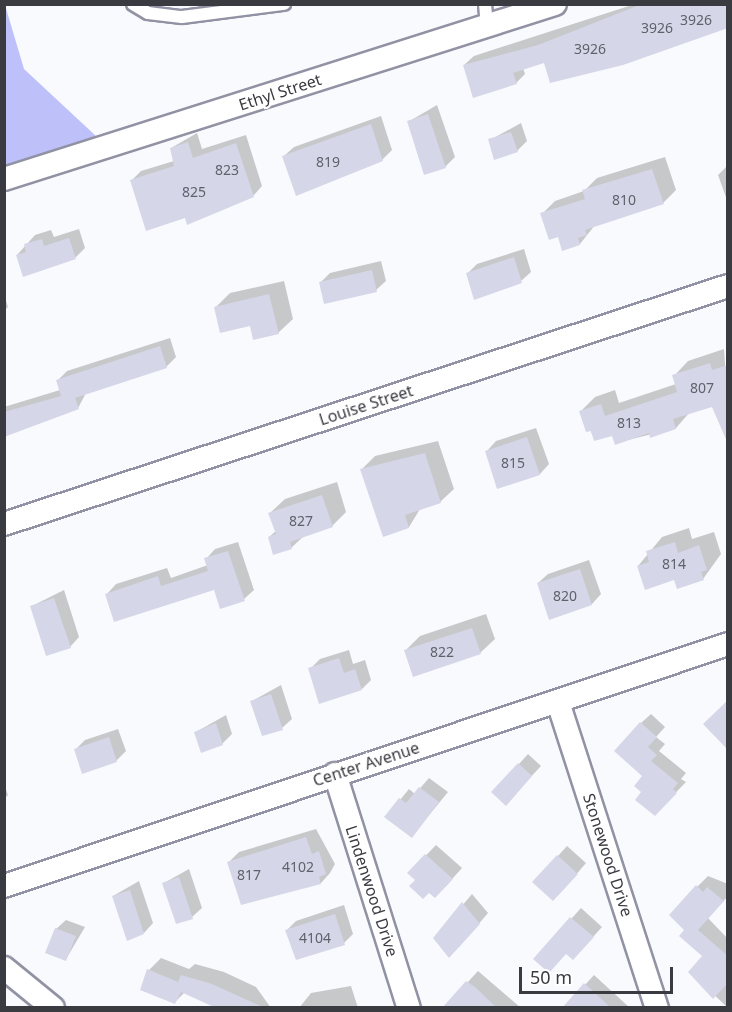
<!DOCTYPE html>
<html>
<head>
<meta charset="utf-8">
<style>
  body { margin:0 }
  #map { position:relative; width:732px; height:1012px; overflow:hidden; background:#f9fafd; font-family:"Noto Sans",sans-serif }
  div>[style] { position:absolute }
  .forest>* { inset:0; background:#bec0fa }
  .shadow>* { inset:0; background:#0003 }
  .building>* { inset:0; background:#d5d6e8 }
  .roads { filter:drop-shadow(2px 0 #9192a3) drop-shadow(-2px 0 #9192a3) drop-shadow(0 2px #9192a3) drop-shadow(0 -2px #9192a3) }
  .lane>* { height:12px; margin:-6px; padding:0 6px; transform-origin:6px; border-radius:6px; background:#fff }
  .street>* { height:22px; margin:-11px; padding:0 11px; transform-origin:11px; border-radius:11px; background:#fff }
  span { translate:-50% -50%; white-space:nowrap; text-align:center; line-height:1.15; -webkit-text-stroke:4.5px #fff; paint-order:stroke }
  .number-label { font-size:14px; color:#61616b }
  .number-label span { -webkit-text-stroke-width:0 }
  .street-label { font-size:16px; color:#3a3a41 }
  .frame { position:absolute; inset:0; border:6px solid #3a3a41; pointer-events:none }
  .scale { position:absolute; left:519px; top:967px; width:154px; height:27px; box-sizing:border-box; border:3px solid #3a3a41; border-top:0; padding-left:8px; font-size:18px; line-height:21px; white-space:nowrap; color:#3a3a41; -webkit-text-stroke:4px #fff; paint-order:stroke }
</style>
</head>
<body>
<div id="map">
  <div class="forest">
    <i style="clip-path:polygon(5px 5px,24px 69px,97px 137px,5px 166px)"></i>
  </div>
  <div class="shadow">
    <i style="clip-path:polygon(635px 4px,728px 4px,523px 68px,525px 74px,516px 83px,464px 65px,474px 56px)"></i>
    <i style="clip-path:polygon(437px 105px,455px 157px,445px 167px,408px 122px)"></i>
    <i style="clip-path:polygon(381px 116px,392px 150px,382px 160px,284px 156px,294px 147px)"></i>
    <i style="clip-path:polygon(521px 123px,527px 141px,517px 151px,490px 140px)"></i>
    <i style="clip-path:polygon(197px 133px,202px 149px,246px 135px,262px 186px,253px 196px,186px 216px,131px 181px,141px 171px,174px 161px,171px 148px)"></i>
    <i style="clip-path:polygon(728px 155px,728px 203px,718px 175px,727px 166px)"></i>
    <i style="clip-path:polygon(665px 157px,676px 190px,663px 203px,595px 225px,580px 244px,559px 235px,542px 214px,555px 201px,584px 191px,597px 178px)"></i>
    <i style="clip-path:polygon(79px 229px,85px 248px,76px 257px,24px 275px,17px 255px,35px 235px,51px 230px,54px 237px)"></i>
    <i style="clip-path:polygon(524px 249px,531px 272px,521px 281px,467px 274px,477px 264px)"></i>
    <i style="clip-path:polygon(381px 261px,386px 281px,376px 290px,320px 283px,330px 273px)"></i>
    <i style="clip-path:polygon(284px 281px,293px 319px,278px 333px,216px 307px,230px 293px)"></i>
    <i style="clip-path:polygon(4px 294px,8px 307px,4px 311px)"></i>
    <i style="clip-path:polygon(170px 338px,176px 357px,166px 367px,86px 393px,78px 408px,4px 434px,4px 407px,60px 390px,57px 381px,67px 371px)"></i>
    <i style="clip-path:polygon(724px 349px,728px 412px,713px 405px,690px 412px,676px 428px,616px 443px,613px 434px,595px 440px,581px 411px,595px 397px,615px 390px,619px 403px,676px 384px,674px 376px,688px 361px)"></i>
    <i style="clip-path:polygon(536px 428px,549px 464px,540px 474px,498px 487px,487px 451px,496px 441px)"></i>
    <i style="clip-path:polygon(438px 441px,454px 489px,440px 502px,420px 509px,409px 527px,384px 535px,362px 469px,375px 456px)"></i>
    <i style="clip-path:polygon(337px 482px,346px 512px,332px 526px,304px 536px,291px 548px,269px 537px,276px 531px,270px 513px,285px 499px)"></i>
    <i style="clip-path:polygon(689px 528px,692px 539px,714px 532px,721px 554px,703px 579px,675px 579px,638px 566px,662px 537px)"></i>
    <i style="clip-path:polygon(238px 542px,254px 590px,244px 599px,215px 588px,107px 594px,116px 584px,167px 568px,171px 578px,208px 565px,206px 559px,215px 549px)"></i>
    <i style="clip-path:polygon(589px 560px,601px 594px,592px 604px,538px 583px,548px 574px)"></i>
    <i style="clip-path:polygon(64px 590px,79px 637px,70px 647px,32px 606px)"></i>
    <i style="clip-path:polygon(486px 614px,495px 639px,480px 653px,406px 650px,420px 636px)"></i>
    <i style="clip-path:polygon(349px 650px,353px 664px,365px 660px,371px 680px,362px 689px,310px 669px,320px 659px)"></i>
    <i style="clip-path:polygon(281px 685px,292px 719px,282px 728px,252px 701px)"></i>
    <i style="clip-path:polygon(651px 714px,665px 727px,656px 737px,665px 744px,659px 751px,686px 773px,681px 779px,686px 782px,655px 814px,643px 792px,641px 723px)"></i>
    <i style="clip-path:polygon(226px 715px,232px 734px,222px 744px,196px 732px)"></i>
    <i style="clip-path:polygon(118px 729px,126px 751px,116px 761px,76px 749px,85px 740px)"></i>
    <i style="clip-path:polygon(528px 754px,541px 766px,515px 794px,519px 764px)"></i>
    <i style="clip-path:polygon(429px 778px,448px 792px,412px 836px,387px 816px,409px 789px,415px 794px)"></i>
    <i style="clip-path:polygon(4px 784px,8px 795px,4px 799px)"></i>
    <i style="clip-path:polygon(316px 829px,335px 864px,330px 873px,321px 883px,242px 903px,229px 862px,239px 852px)"></i>
    <i style="clip-path:polygon(436px 845px,462px 868px,445px 887px,409px 873px)"></i>
    <i style="clip-path:polygon(567px 846px,586px 863px,563px 890px,558px 856px)"></i>
    <i style="clip-path:polygon(189px 869px,202px 908px,192px 917px,164px 883px)"></i>
    <i style="clip-path:polygon(708px 876px,728px 884px,728px 896px,708px 918px,728px 939px,728px 1008px,690px 972px,704px 956px,686px 930px,697px 887px)"></i>
    <i style="clip-path:polygon(139px 881px,153px 923px,144px 933px,113px 896px)"></i>
    <i style="clip-path:polygon(472px 894px,488px 913px,459px 947px,435px 938px)"></i>
    <i style="clip-path:polygon(344px 905px,353px 934px,344px 943px,286px 931px,296px 921px)"></i>
    <i style="clip-path:polygon(581px 908px,602px 927px,583px 948px,535px 959px)"></i>
    <i style="clip-path:polygon(66px 920px,85px 927px,66px 959px,56px 929px)"></i>
    <i style="clip-path:polygon(161px 958px,189px 969px,195px 964px,224px 972px,256px 987px,271px 1008px,219px 1008px,185px 992px,175px 1002px,149px 970px)"></i>
    <i style="clip-path:polygon(478px 971px,521px 1008px,444px 1008px)"></i>
    <i style="clip-path:polygon(594px 975px,630px 1008px,564px 1008px)"></i>
    <i style="clip-path:polygon(351px 986px,358px 1008px,299px 1008px,311px 993px)"></i>
  </div>
  <div class="building">
    <i style="clip-path:polygon(642px 4px,728px 4px,728px 28px,623px 65px,550px 83px,544px 63px,513px 73px,517px 84px,473px 98px,463px 65px,538px 45px)"></i>
    <i style="clip-path:polygon(428px 114px,446px 168px,424px 175px,407px 121px)"></i>
    <i style="clip-path:polygon(371px 124px,383px 161px,296px 196px,282px 156px)"></i>
    <i style="clip-path:polygon(511px 132px,518px 152px,494px 160px,488px 139px)"></i>
    <i style="clip-path:polygon(188px 142px,193px 158px,236px 143px,254px 197px,187px 225px,185px 218px,146px 231px,130px 180px,174px 166px,170px 148px)"></i>
    <i style="clip-path:polygon(652px 169px,664px 204px,585px 230px,587px 235px,578px 238px,580px 245px,562px 251px,558px 237px,549px 240px,540px 213px,585px 199px,582px 190px)"></i>
    <i style="clip-path:polygon(69px 238px,76px 259px,23px 277px,16px 255px,26px 252px,24px 244px,42px 239px,44px 246px)"></i>
    <i style="clip-path:polygon(514px 257px,522px 283px,474px 300px,466px 273px)"></i>
    <i style="clip-path:polygon(372px 270px,377px 292px,324px 304px,319px 282px)"></i>
    <i style="clip-path:polygon(269px 294px,279px 334px,253px 340px,250px 326px,220px 333px,214px 307px)"></i>
    <i style="clip-path:polygon(160px 346px,167px 368px,75px 398px,79px 409px,4px 437px,4px 412px,61px 396px,56px 380px)"></i>
    <i style="clip-path:polygon(710px 363px,712px 370px,728px 365px,728px 444px,712px 407px,673px 419px,676px 429px,650px 438px,649px 433px,615px 445px,612px 436px,594px 441px,591px 431px,586px 432px,579px 411px,601px 404px,605px 416px,677px 392px,672px 375px)"></i>
    <i style="clip-path:polygon(527px 437px,540px 475px,497px 489px,485px 451px)"></i>
    <i style="clip-path:polygon(425px 453px,441px 503px,405px 515px,409px 528px,383px 537px,360px 469px)"></i>
    <i style="clip-path:polygon(322px 495px,333px 527px,290px 542px,292px 549px,273px 555px,268px 537px,276px 534px,268px 513px)"></i>
    <i style="clip-path:polygon(675px 542px,678px 553px,699px 545px,707px 570px,701px 572px,704px 580px,677px 589px,674px 580px,645px 590px,637px 566px,649px 562px,646px 551px)"></i>
    <i style="clip-path:polygon(228px 551px,245px 601px,220px 609px,214px 590px,114px 622px,105px 594px,158px 576px,161px 586px,208px 571px,204px 558px)"></i>
    <i style="clip-path:polygon(580px 569px,592px 605px,549px 620px,537px 583px)"></i>
    <i style="clip-path:polygon(54px 598px,71px 648px,46px 656px,30px 606px)"></i>
    <i style="clip-path:polygon(472px 628px,481px 654px,413px 677px,404px 650px)"></i>
    <i style="clip-path:polygon(339px 658px,344px 673px,355px 669px,362px 690px,319px 704px,308px 668px)"></i>
    <i style="clip-path:polygon(271px 694px,283px 730px,262px 736px,250px 701px)"></i>
    <i style="clip-path:polygon(728px 700px,728px 750px,703px 724px)"></i>
    <i style="clip-path:polygon(640px 722px,657px 737px,648px 747px,657px 755px,651px 761px,678px 783px,673px 789px,677px 793px,655px 816px,635px 800px,641px 792px,634px 786px,642px 776px,614px 751px)"></i>
    <i style="clip-path:polygon(216px 723px,223px 745px,201px 753px,194px 732px)"></i>
    <i style="clip-path:polygon(109px 737px,117px 762px,82px 774px,74px 749px)"></i>
    <i style="clip-path:polygon(518px 763px,532px 776px,506px 806px,491px 792px)"></i>
    <i style="clip-path:polygon(419px 787px,439px 802px,412px 838px,384px 817px,399px 798px,406px 803px)"></i>
    <i style="clip-path:polygon(306px 837px,312px 854px,319px 851px,326px 874px,319px 877px,321px 884px,241px 905px,227px 862px)"></i>
    <i style="clip-path:polygon(425px 854px,453px 879px,435px 898px,429px 893px,423px 899px,409px 886px,415px 880px,407px 873px)"></i>
    <i style="clip-path:polygon(557px 855px,578px 874px,553px 901px,532px 882px)"></i>
    <i style="clip-path:polygon(179px 877px,193px 919px,176px 924px,162px 883px)"></i>
    <i style="clip-path:polygon(696px 885px,703px 892px,707px 887px,724px 901px,698px 930px,728px 956px,728px 983px,713px 999px,688px 972px,702px 956px,679px 936px,684px 930px,669px 915px)"></i>
    <i style="clip-path:polygon(130px 890px,144px 934px,127px 941px,112px 896px)"></i>
    <i style="clip-path:polygon(462px 902px,480px 924px,449px 958px,433px 938px)"></i>
    <i style="clip-path:polygon(335px 914px,345px 945px,296px 960px,285px 930px)"></i>
    <i style="clip-path:polygon(570px 917px,594px 937px,573px 960px,566px 954px,549px 973px,533px 959px)"></i>
    <i style="clip-path:polygon(55px 928px,76px 936px,66px 961px,45px 953px)"></i>
    <i style="clip-path:polygon(147px 969px,178px 982px,181px 975px,212px 984px,265px 1008px,216px 1008px,181px 992px,175px 1004px,140px 990px)"></i>
    <i style="clip-path:polygon(466px 981px,475px 987px,497px 1008px,442px 1008px)"></i>
    <i style="clip-path:polygon(584px 983px,611px 1008px,562px 1008px)"></i>
  </div>
  <div class="roads">
    <div class="lane">
      <i style="left:133px;top:4px;width:17px;rotate:31deg"></i>
      <i style="left:148px;top:13px;width:34px;rotate:7deg"></i>
      <i style="left:182px;top:17px;width:103px;rotate:-7.3deg"></i>
      <i style="left:485px;top:4px;width:22px;rotate:85deg"></i>
    </div>
    <div class="street">
      <i style="left:4px;top:179px;width:578px;rotate:-17.62deg"></i>
      <i style="left:4px;top:524px;width:762px;rotate:-18.2deg"></i>
      <i style="left:558px;top:702px;width:322px;rotate:72.1deg"></i>
      <i style="left:335px;top:774px;width:245px;rotate:72.5deg"></i>
      <i style="left:4px;top:886px;width:763px;rotate:-18.48deg"></i>
      <i style="left:4px;top:968px;width:63px;rotate:39.2deg"></i>
    </div>
  </div>
  <div class="number-label">
    <span style="left:696px;top:20px">3926</span>
    <span style="left:657px;top:28px">3926</span>
    <span style="left:590px;top:49px">3926</span>
    <span style="left:328px;top:162px">819</span>
    <span style="left:227px;top:170px">823</span>
    <span style="left:194px;top:192px">825</span>
    <span style="left:624px;top:200px">810</span>
    <span style="left:702px;top:388px">807</span>
    <span style="left:629px;top:423px">813</span>
    <span style="left:513px;top:463px">815</span>
    <span style="left:301px;top:521px">827</span>
    <span style="left:674px;top:564px">814</span>
    <span style="left:565px;top:596px">820</span>
    <span style="left:442px;top:652px">822</span>
    <span style="left:298px;top:867px">4102</span>
    <span style="left:249px;top:875px">817</span>
    <span style="left:315px;top:938px">4104</span>
  </div>
  <div class="street-label">
    <span style="left:280px;top:92px;rotate:-18deg">Ethyl Street</span>
    <span style="left:366px;top:405px;rotate:-18deg">Louise Street</span>
    <span style="left:366px;top:764px;rotate:-18deg">Center Avenue</span>
    <span style="left:608px;top:855px;rotate:72deg">Stonewood Drive</span>
    <span style="left:372px;top:891px;rotate:72deg">Lindenwood Drive</span>
  </div>
  <div class="frame"></div>
  <div class="scale">50 m</div>
</div>
</body>
</html>
